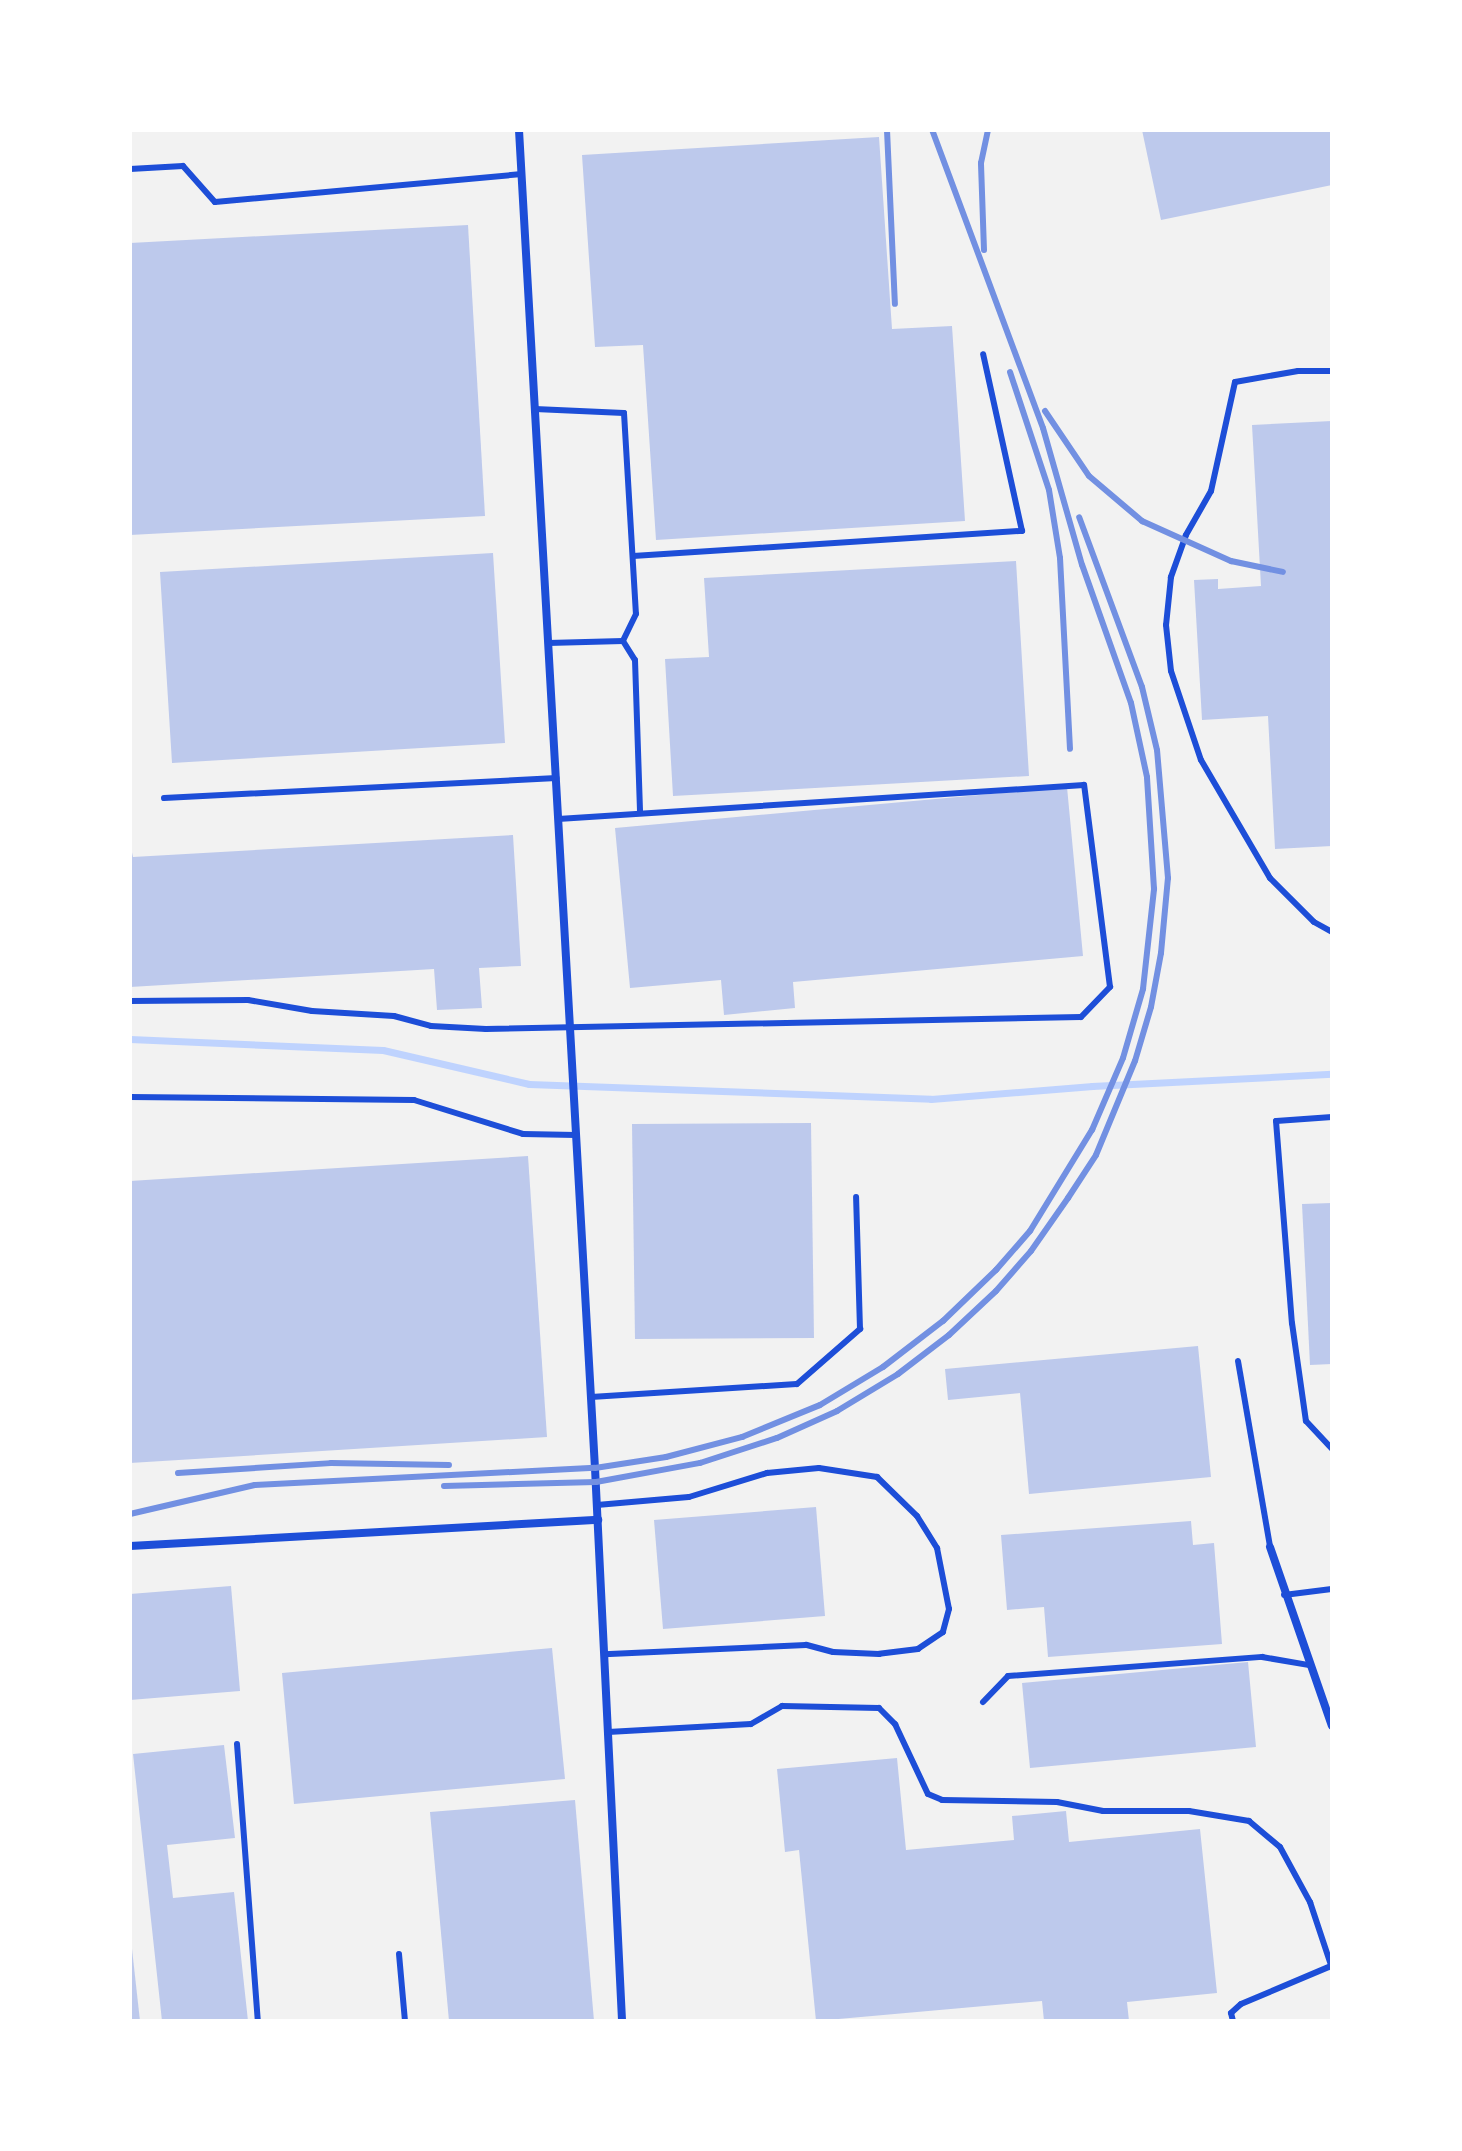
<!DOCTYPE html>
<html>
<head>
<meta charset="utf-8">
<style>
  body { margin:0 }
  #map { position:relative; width:1462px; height:2151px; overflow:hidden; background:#f2f2f2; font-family:"Noto Sans",sans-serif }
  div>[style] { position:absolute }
  .stream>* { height:7px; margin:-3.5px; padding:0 3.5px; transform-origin:3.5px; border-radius:3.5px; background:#bfd3fe }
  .building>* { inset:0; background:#bdc9ec }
  .service>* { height:6px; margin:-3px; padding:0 3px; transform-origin:3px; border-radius:3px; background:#1d4ed8 }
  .minor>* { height:8px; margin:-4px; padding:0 4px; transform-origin:4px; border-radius:4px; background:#1d4ed8 }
  .rail>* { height:6px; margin:-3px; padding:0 3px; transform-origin:3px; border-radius:3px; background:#7290e2 }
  span { translate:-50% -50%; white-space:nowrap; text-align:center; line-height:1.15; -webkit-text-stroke:7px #fff; paint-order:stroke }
  .frame { position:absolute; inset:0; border:132px solid #fff; pointer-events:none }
</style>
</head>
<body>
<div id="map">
  <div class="stream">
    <i style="left:130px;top:1039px;width:253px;rotate:2.5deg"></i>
    <i style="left:383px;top:1050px;width:150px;rotate:13.1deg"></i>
    <i style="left:529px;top:1084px;width:402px;rotate:2.1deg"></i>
    <i style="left:931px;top:1099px;width:162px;rotate:-4.6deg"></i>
    <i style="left:1092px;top:1086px;width:240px;rotate:-2.9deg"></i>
  </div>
  <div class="building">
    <i style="clip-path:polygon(1142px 130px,1332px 130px,1332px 185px,1161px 220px)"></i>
    <i style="clip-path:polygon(879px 137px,892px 329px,952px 326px,965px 521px,656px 540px,643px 345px,595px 347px,582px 155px)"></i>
    <i style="clip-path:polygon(468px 225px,485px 516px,130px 535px,130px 243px)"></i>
    <i style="clip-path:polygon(1332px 421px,1332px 846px,1275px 849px,1268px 716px,1202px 720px,1194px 580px,1218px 579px,1218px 589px,1261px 586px,1252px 425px)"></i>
    <i style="clip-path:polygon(493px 553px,505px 743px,172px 763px,160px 572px)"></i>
    <i style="clip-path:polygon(1016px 561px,1029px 776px,673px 796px,665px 659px,709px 657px,704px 578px)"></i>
    <i style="clip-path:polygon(1067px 787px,1083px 956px,793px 982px,795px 1008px,724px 1015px,721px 980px,630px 988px,615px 828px)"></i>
    <i style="clip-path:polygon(513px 835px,521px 966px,479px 968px,482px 1008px,437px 1010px,434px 969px,130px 987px,130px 843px,133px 857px)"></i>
    <i style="clip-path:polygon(811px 1123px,814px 1338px,635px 1339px,632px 1124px)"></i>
    <i style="clip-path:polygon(528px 1156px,547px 1437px,130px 1463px,130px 1181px)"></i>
    <i style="clip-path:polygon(1332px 1203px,1332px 1364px,1310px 1365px,1302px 1204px)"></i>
    <i style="clip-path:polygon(1198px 1346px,1211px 1477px,1029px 1494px,1020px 1393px,948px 1400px,945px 1369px)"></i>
    <i style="clip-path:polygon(816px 1507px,825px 1616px,663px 1629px,654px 1520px)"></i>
    <i style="clip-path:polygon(1191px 1521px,1193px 1545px,1214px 1543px,1222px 1644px,1048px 1657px,1044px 1607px,1007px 1610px,1001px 1535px)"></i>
    <i style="clip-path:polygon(231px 1586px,240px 1691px,130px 1700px,130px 1594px)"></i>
    <i style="clip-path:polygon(552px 1648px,565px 1779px,294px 1804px,282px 1673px)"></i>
    <i style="clip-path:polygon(1248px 1662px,1256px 1747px,1030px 1768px,1022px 1683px)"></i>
    <i style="clip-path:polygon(224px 1745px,235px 1838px,167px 1845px,173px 1898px,234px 1892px,248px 2021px,162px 2021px,133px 1754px)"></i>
    <i style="clip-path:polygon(897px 1758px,906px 1850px,1014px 1840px,1012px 1816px,1066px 1811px,1069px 1842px,1200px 1829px,1217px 1993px,1127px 2002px,1129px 2021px,1044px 2021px,1042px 2001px,816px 2021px,799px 1850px,785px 1852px,777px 1769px)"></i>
    <i style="clip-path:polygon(575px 1800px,594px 2021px,449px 2021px,430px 1812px)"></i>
    <i style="clip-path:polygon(130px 1949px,132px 1949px,140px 2021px,130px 2021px)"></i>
  </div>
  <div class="service">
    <i style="left:130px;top:169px;width:53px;rotate:-3.2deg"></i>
    <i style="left:183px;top:166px;width:48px;rotate:48.4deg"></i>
    <i style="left:215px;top:202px;width:308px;rotate:-5.2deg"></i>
    <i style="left:1332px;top:371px;width:34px;rotate:180deg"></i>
    <i style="left:1298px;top:371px;width:64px;rotate:170.1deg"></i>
    <i style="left:1235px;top:382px;width:112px;rotate:102.4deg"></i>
    <i style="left:1211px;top:491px;width:51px;rotate:119.6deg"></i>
    <i style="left:1186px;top:535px;width:45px;rotate:109.7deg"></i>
    <i style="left:1171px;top:577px;width:48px;rotate:95.9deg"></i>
    <i style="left:1166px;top:625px;width:46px;rotate:83.8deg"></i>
    <i style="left:1171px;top:671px;width:94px;rotate:71.4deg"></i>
    <i style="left:1201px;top:760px;width:137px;rotate:59.7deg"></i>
    <i style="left:1270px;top:878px;width:62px;rotate:45deg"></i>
    <i style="left:1314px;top:922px;width:21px;rotate:29deg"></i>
    <i style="left:535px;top:409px;width:89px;rotate:2.6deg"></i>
    <i style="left:624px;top:413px;width:201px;rotate:86.6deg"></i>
    <i style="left:636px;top:614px;width:30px;rotate:116deg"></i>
    <i style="left:633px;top:556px;width:390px;rotate:-3.7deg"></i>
    <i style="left:1022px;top:531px;width:181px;rotate:-102.4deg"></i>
    <i style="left:548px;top:643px;width:75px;rotate:-1.5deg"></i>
    <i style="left:623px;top:641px;width:22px;rotate:58deg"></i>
    <i style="left:635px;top:660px;width:153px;rotate:88.1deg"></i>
    <i style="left:164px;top:798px;width:393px;rotate:-2.9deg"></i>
    <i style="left:130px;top:1001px;width:118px;rotate:-0.5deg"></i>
    <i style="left:248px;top:1000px;width:65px;rotate:9.8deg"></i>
    <i style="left:312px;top:1011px;width:82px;rotate:3.5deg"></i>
    <i style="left:394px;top:1016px;width:38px;rotate:15deg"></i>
    <i style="left:431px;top:1026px;width:55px;rotate:3.1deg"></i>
    <i style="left:486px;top:1029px;width:595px;rotate:-1.16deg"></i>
    <i style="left:1081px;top:1017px;width:42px;rotate:-46deg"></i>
    <i style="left:1110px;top:987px;width:204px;rotate:-97.3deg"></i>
    <i style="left:1084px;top:785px;width:527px;rotate:176.3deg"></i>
    <i style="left:130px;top:1097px;width:284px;rotate:0.6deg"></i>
    <i style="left:414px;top:1100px;width:114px;rotate:17.3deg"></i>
    <i style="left:523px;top:1134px;width:53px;rotate:1.1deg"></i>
    <i style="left:1332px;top:1117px;width:56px;rotate:175.9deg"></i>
    <i style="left:1276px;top:1121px;width:203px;rotate:85.5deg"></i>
    <i style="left:1292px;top:1323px;width:99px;rotate:81.9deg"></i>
    <i style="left:1306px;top:1421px;width:38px;rotate:47deg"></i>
    <i style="left:1238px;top:1361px;width:189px;rotate:80.2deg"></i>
    <i style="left:591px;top:1397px;width:206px;rotate:-3.6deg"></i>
    <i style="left:797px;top:1384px;width:84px;rotate:-41.1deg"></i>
    <i style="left:860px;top:1329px;width:132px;rotate:-91.7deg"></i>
    <i style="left:597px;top:1505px;width:92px;rotate:-5deg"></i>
    <i style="left:689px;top:1497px;width:82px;rotate:-17.1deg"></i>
    <i style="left:767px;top:1473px;width:52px;rotate:-5.5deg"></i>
    <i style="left:819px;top:1468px;width:59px;rotate:8.8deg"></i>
    <i style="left:877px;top:1477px;width:56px;rotate:44.3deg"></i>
    <i style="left:917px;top:1516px;width:38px;rotate:58deg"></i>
    <i style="left:937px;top:1548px;width:62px;rotate:78.9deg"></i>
    <i style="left:949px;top:1609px;width:24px;rotate:105deg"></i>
    <i style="left:943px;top:1632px;width:30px;rotate:146deg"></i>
    <i style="left:918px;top:1649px;width:39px;rotate:173deg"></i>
    <i style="left:879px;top:1654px;width:46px;rotate:-177.5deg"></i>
    <i style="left:833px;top:1652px;width:28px;rotate:-165deg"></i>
    <i style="left:806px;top:1645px;width:202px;rotate:177.4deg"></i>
    <i style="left:1284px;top:1595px;width:48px;rotate:-7.1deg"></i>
    <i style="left:983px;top:1702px;width:36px;rotate:-46deg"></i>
    <i style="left:1008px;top:1676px;width:255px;rotate:-4.3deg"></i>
    <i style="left:1262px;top:1657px;width:48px;rotate:9.7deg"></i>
    <i style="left:608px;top:1732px;width:143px;rotate:-3.2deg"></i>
    <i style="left:751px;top:1724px;width:36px;rotate:-30deg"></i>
    <i style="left:782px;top:1706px;width:97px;rotate:1.2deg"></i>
    <i style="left:879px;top:1708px;width:23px;rotate:45deg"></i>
    <i style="left:895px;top:1724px;width:77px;rotate:64.8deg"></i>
    <i style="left:928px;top:1794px;width:15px;rotate:23deg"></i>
    <i style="left:942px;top:1800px;width:115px;rotate:1deg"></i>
    <i style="left:1057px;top:1802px;width:47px;rotate:11.1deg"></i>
    <i style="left:1103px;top:1811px;width:86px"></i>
    <i style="left:1189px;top:1811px;width:61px;rotate:9.5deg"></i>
    <i style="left:1249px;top:1821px;width:40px;rotate:40deg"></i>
    <i style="left:1280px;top:1847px;width:63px;rotate:61.4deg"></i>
    <i style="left:1310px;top:1902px;width:70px;rotate:71.6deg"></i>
    <i style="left:237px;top:1744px;width:278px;rotate:85.7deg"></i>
    <i style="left:399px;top:1954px;width:67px;rotate:84.9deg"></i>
    <i style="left:1233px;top:2021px;width:8px;rotate:-104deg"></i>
    <i style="left:1231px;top:2013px;width:13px;rotate:-42deg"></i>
    <i style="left:1241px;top:2004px;width:98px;rotate:-22.9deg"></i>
  </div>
  <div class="minor">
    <i style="left:519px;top:130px;width:1340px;rotate:86.75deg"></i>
    <i style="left:595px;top:1468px;width:554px;rotate:87.2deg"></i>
    <i style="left:130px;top:1546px;width:469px;rotate:-3.2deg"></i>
    <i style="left:1270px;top:1547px;width:189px;rotate:70.9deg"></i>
  </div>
  <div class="rail">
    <i style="left:887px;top:130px;width:174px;rotate:87.4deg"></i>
    <i style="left:984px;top:250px;width:87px;rotate:-92deg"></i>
    <i style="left:981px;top:163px;width:34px;rotate:-78deg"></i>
    <i style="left:1010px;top:372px;width:124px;rotate:71.7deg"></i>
    <i style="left:1049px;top:490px;width:69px;rotate:80.8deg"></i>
    <i style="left:1060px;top:558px;width:191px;rotate:87deg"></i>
    <i style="left:1045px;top:411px;width:78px;rotate:55.9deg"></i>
    <i style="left:1089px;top:476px;width:70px;rotate:40.3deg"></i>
    <i style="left:1142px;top:521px;width:98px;rotate:24.2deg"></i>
    <i style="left:1231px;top:561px;width:53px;rotate:11.9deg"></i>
    <i style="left:178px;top:1473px;width:153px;rotate:-3.7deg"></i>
    <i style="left:331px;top:1463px;width:118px;rotate:1deg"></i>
    <i style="left:444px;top:1486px;width:152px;rotate:-1.5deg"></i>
    <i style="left:596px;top:1482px;width:106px;rotate:-10.4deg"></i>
    <i style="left:700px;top:1463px;width:81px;rotate:-18deg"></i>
    <i style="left:777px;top:1438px;width:66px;rotate:-24.2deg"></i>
    <i style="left:837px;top:1411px;width:71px;rotate:-31.2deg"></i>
    <i style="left:898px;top:1374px;width:64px;rotate:-37.4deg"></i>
    <i style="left:949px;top:1335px;width:64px;rotate:-43.1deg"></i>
    <i style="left:996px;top:1291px;width:53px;rotate:-48.8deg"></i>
    <i style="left:1031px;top:1251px;width:65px;rotate:-55.1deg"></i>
    <i style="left:1068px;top:1198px;width:51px;rotate:-56.9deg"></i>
    <i style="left:1096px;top:1155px;width:102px;rotate:-67.5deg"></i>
    <i style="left:1135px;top:1061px;width:56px;rotate:-73.5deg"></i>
    <i style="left:1151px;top:1007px;width:55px;rotate:-79.5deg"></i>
    <i style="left:1161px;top:953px;width:75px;rotate:-84.7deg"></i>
    <i style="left:1168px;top:878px;width:128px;rotate:-94.9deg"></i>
    <i style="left:1157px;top:750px;width:65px;rotate:-103.4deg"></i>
    <i style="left:1142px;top:687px;width:181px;rotate:-110.3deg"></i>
    <i style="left:130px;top:1514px;width:128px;rotate:-13.1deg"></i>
    <i style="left:255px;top:1485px;width:340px;rotate:-2.9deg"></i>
    <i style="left:595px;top:1468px;width:72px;rotate:-8.8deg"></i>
    <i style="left:666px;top:1457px;width:79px;rotate:-14.7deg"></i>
    <i style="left:742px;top:1437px;width:84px;rotate:-22.3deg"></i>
    <i style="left:820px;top:1405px;width:74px;rotate:-31.1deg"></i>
    <i style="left:883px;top:1367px;width:76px;rotate:-37.5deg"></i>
    <i style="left:943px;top:1321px;width:74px;rotate:-43.9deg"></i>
    <i style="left:996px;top:1270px;width:52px;rotate:-48.9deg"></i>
    <i style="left:1030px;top:1231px;width:119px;rotate:-58.5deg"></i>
    <i style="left:1092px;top:1130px;width:78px;rotate:-66.7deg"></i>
    <i style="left:1123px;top:1058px;width:72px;rotate:-73.8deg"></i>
    <i style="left:1143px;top:989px;width:101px;rotate:-83.7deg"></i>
    <i style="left:1154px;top:889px;width:112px;rotate:-93.6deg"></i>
    <i style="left:1147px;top:777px;width:76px;rotate:-102.2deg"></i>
    <i style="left:1131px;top:703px;width:146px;rotate:-109.5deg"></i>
    <i style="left:1082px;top:565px;width:142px;rotate:-105.9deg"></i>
    <i style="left:1043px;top:428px;width:318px;rotate:-110.4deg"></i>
  </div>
  <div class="frame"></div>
</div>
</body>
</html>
